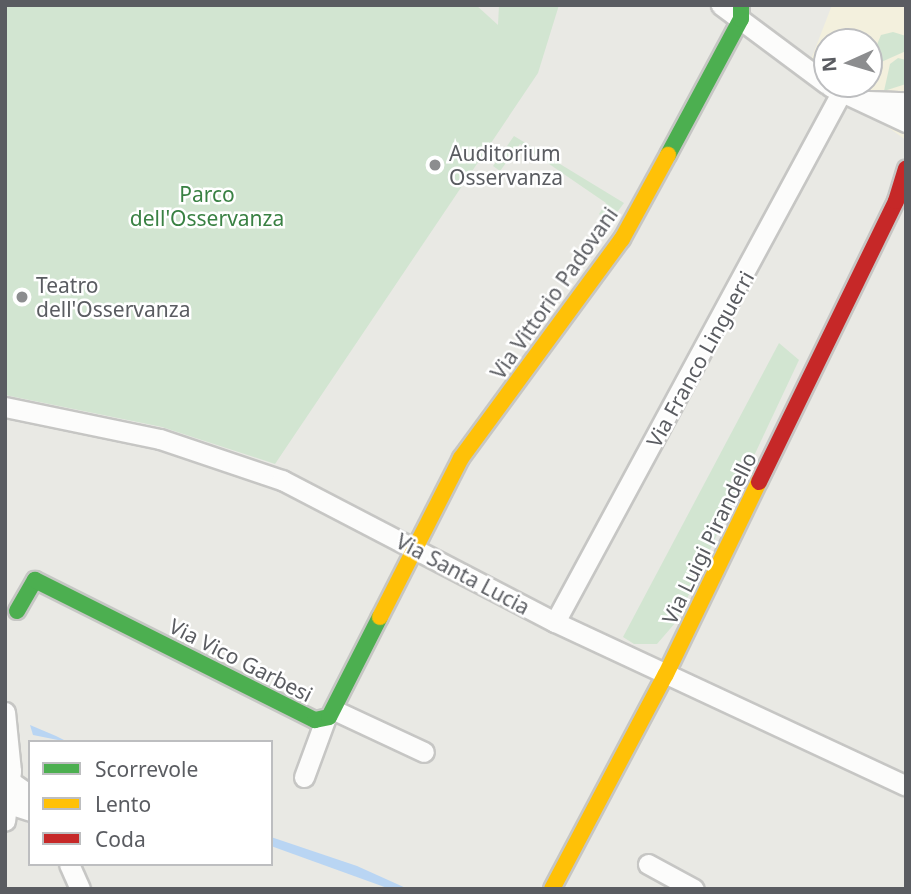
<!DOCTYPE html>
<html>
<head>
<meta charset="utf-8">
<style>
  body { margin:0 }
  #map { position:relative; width:911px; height:894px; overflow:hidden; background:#e9e9e4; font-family:"Noto Sans",sans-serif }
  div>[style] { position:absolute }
  .commercial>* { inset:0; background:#f3f0dd }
  .green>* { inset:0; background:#d2e5d1 }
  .water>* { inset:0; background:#b9d5f3 }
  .roads { filter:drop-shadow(2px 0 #c6c6c4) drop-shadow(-2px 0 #c6c6c4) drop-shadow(0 2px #c6c6c4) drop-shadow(0 -2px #c6c6c4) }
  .street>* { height:19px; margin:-9.5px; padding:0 9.5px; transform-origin:9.5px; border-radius:9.5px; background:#fcfcfb }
  .fast>* { height:16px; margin:-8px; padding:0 8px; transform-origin:8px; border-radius:8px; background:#4caf50 }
  .slow>* { height:16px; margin:-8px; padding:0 8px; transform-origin:8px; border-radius:8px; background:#ffc107 }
  .jam>* { height:16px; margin:-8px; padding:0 8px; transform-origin:8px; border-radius:8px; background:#c62828 }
  .dots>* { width:19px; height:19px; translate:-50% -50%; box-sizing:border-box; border:4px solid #fff; border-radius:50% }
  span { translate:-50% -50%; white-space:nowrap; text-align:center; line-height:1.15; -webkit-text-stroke:5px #fff; paint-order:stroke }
  .poi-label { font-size:21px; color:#5a5c61 }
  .left { translate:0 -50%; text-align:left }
  .park-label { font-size:21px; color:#398143 }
  .street-label { font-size:21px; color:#5a5c61 }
  .frame { position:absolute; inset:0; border:7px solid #5a5c61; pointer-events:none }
  .legend { position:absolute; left:28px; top:740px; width:245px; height:126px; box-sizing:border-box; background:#fff; border:2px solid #bdbec0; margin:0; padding:9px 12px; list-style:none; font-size:21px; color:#5a5c61 }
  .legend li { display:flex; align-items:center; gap:14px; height:35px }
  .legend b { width:35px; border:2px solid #bdbec0 }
  .north { position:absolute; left:813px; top:28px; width:70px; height:70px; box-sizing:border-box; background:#fff; border:2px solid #bdbec0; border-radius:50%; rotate:266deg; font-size:19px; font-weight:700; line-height:28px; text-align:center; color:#5a5c61 }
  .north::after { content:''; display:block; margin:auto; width:24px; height:32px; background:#8c8d8f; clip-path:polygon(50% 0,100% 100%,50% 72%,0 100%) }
</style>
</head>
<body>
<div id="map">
  <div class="commercial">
    <i style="clip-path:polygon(evenodd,832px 5px,906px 5px,906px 140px,807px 70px,832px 5px,827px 42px,869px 42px,869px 84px,827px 84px,827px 42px)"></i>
  </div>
  <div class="green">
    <i style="clip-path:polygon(5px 5px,476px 5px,498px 25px,499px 5px,559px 5px,538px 73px,275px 464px,162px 427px,5px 395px)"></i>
    <i style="clip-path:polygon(893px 32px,906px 36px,906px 51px,879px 63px,870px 61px,881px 35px)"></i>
    <i style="clip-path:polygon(898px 58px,906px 60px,906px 84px,884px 91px,890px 64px)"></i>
    <i style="clip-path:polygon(514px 136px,624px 203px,609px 223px,599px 214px,606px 203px,520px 144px,500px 171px,493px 166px)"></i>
    <i style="clip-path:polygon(779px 343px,799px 360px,676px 622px,657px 644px,634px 644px,623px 637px)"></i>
  </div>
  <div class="water">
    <i style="clip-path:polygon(30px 725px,56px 736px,68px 742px,33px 735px)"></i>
    <i style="clip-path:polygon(271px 837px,357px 866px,408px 889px,390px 889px,271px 846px)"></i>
  </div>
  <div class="roads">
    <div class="street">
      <i style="left:721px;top:5px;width:132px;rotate:36.7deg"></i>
      <i style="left:831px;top:87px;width:83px;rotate:25deg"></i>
      <i style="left:868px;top:101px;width:38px;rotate:2deg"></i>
      <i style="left:5px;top:407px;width:158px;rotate:11.7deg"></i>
      <i style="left:160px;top:439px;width:129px;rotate:18.6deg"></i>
      <i style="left:282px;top:480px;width:308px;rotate:27.5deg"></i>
      <i style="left:555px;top:622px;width:387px;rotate:25deg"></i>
      <i style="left:555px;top:622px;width:601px;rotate:-61.6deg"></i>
      <i style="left:334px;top:710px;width:99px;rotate:25deg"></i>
      <i style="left:5px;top:712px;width:59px;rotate:84.2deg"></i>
      <i style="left:11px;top:771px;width:50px;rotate:96.8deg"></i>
      <i style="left:304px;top:777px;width:61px;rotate:-69.8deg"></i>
      <i style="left:10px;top:781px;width:24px;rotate:35deg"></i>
      <i style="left:9px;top:804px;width:22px;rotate:18deg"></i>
      <i style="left:69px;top:864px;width:27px;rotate:66deg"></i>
      <i style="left:648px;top:864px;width:52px;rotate:28.5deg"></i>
    </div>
    <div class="fast">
      <i style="left:668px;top:155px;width:154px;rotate:-61.8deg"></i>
      <i style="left:741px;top:19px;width:14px;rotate:-90deg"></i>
      <i style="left:17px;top:611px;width:36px;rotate:-60deg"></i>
      <i style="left:35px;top:580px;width:313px;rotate:26.6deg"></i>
      <i style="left:315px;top:720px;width:14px;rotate:-12deg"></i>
      <i style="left:329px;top:717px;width:112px;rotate:-63deg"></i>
    </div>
    <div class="slow">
      <i style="left:380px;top:617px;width:178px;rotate:-63deg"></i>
      <i style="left:461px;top:458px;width:272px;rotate:-53.7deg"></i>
      <i style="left:622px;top:239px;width:96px;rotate:-61.3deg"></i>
      <i style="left:552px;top:889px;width:243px;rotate:-62.1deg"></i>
      <i style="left:666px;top:674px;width:213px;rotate:-64.2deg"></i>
    </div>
    <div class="jam">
      <i style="left:759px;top:482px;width:313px;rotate:-64deg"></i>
      <i style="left:896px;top:201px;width:34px;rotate:-73deg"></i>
    </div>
  </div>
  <div class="dots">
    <i style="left:435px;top:165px;background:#8c8d8f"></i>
    <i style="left:22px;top:297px;background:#8c8d8f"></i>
  </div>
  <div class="poi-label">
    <span class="left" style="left:449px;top:165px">Auditorium<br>Osservanza</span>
    <span class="left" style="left:36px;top:297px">Teatro<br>dell'Osservanza</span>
  </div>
  <div class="park-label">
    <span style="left:207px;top:206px">Parco<br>dell'Osservanza</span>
  </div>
  <div class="street-label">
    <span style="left:554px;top:293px;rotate:-55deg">Via Vittorio Padovani</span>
    <span style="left:700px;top:359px;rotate:-61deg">Via Franco Linguerri</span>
    <span style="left:709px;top:538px;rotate:-64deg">Via Luigi Pirandello</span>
    <span style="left:463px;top:574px;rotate:28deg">Via Santa Lucia</span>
    <span style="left:241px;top:660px;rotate:27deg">Via Vico Garbesi</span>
  </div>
  <div class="frame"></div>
  <ul class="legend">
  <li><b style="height:9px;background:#4caf50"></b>Scorrevole</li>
  <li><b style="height:9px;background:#ffc107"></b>Lento</li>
  <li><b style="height:9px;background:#c62828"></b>Coda</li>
  </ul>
  <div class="north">N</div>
</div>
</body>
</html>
